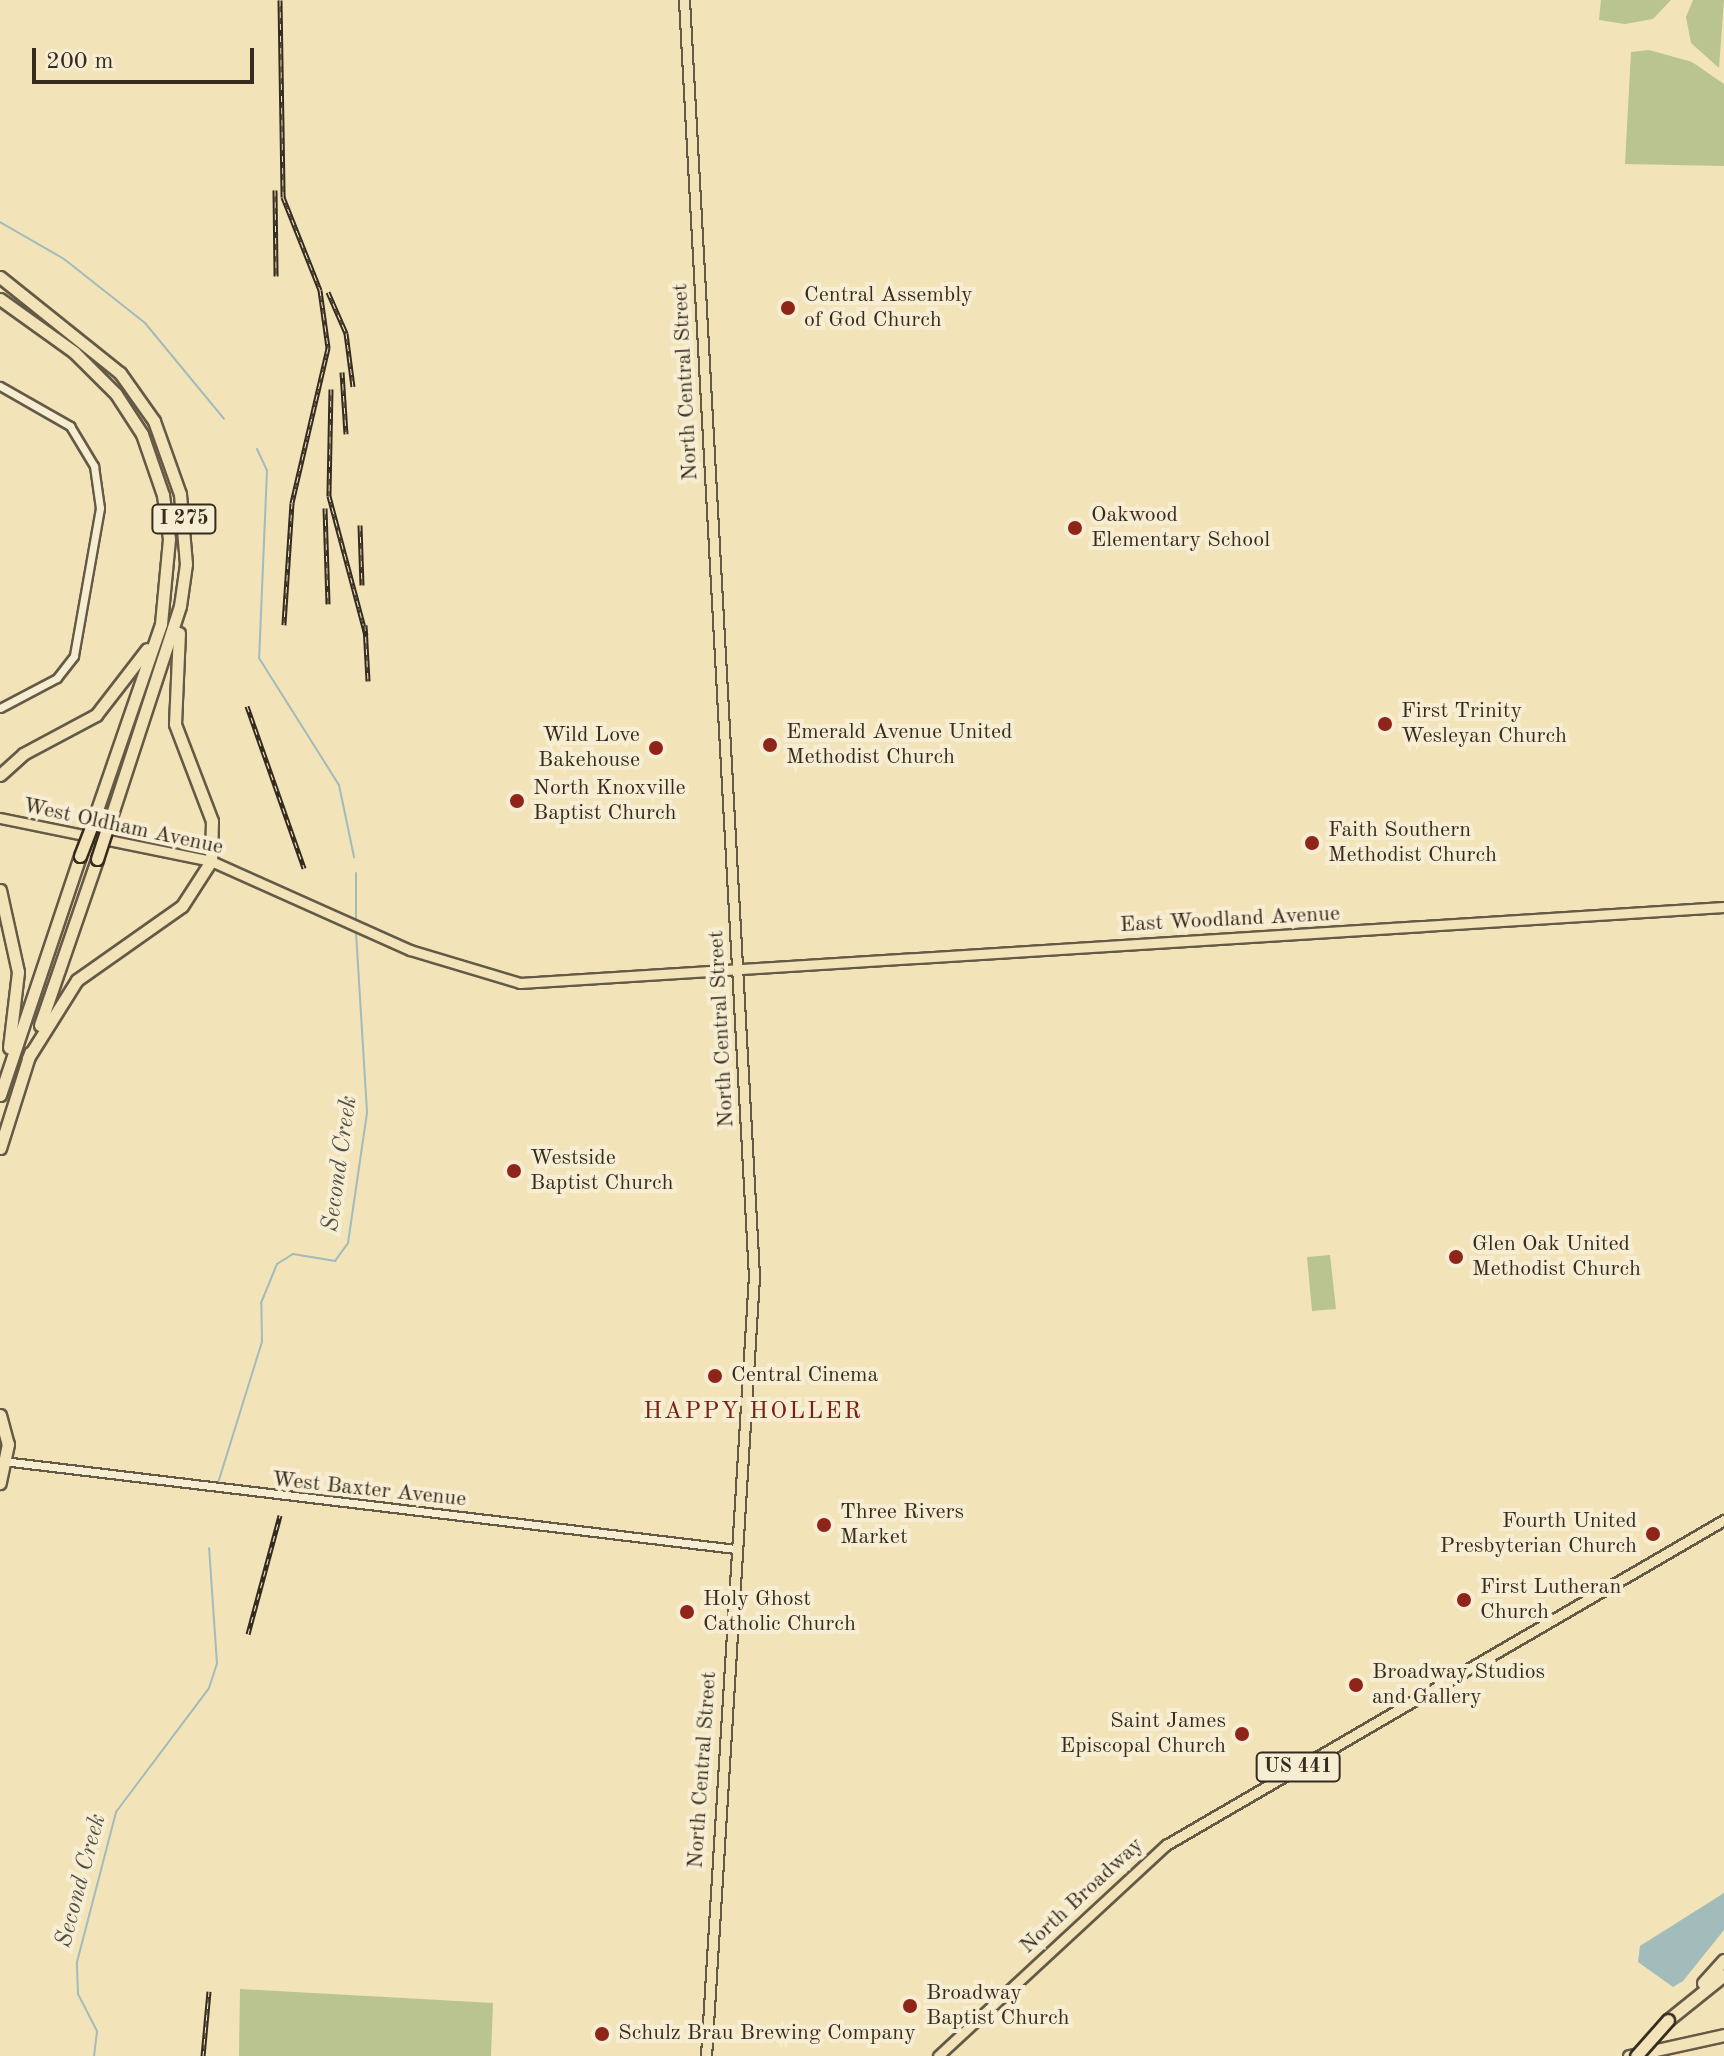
<!DOCTYPE html>
<html>
<head>
<meta charset="utf-8">
<style>
  body { margin:0 }
  #map { position:relative; width:1724px; height:2056px; overflow:hidden; background:#f2e3b9; font-family:"Old Standard TT",serif }
  div>[style] { position:absolute }
  .green>* { inset:0; background:#b9c490 }
  .water>* { inset:0; background:#a2bbbb }
  .stream>* { height:2px; margin:-1px; padding:0 1px; transform-origin:1px; border-radius:1px; background:#a2bbbb }
  .roads { filter:drop-shadow(2px 0 #645a46) drop-shadow(-2px 0 #645a46) drop-shadow(0 2px #645a46) drop-shadow(0 -2px #645a46) }
  .minor>* { height:7px; margin:-3.5px; padding:0 3.5px; transform-origin:3.5px; border-radius:3.5px; background:#f7edd2 }
  .major>* { height:9px; margin:-4.5px; padding:0 4.5px; transform-origin:4.5px; border-radius:4.5px; background:#f2e3b9 }
  .highway>* { height:11px; margin:-5.5px; padding:0 5.5px; transform-origin:5.5px; border-radius:5.5px; background:#f2e3b9 }
  .rail>* { height:5px; margin-top:-2.5px; transform-origin:0; background:repeating-linear-gradient(90deg,#f7edd2 0 6px,#352c1f 0 12px); box-sizing:border-box; border-block:2px solid #352c1f }
  .bridges { filter:drop-shadow(2px 0 #352c1f) drop-shadow(-2px 0 #352c1f) drop-shadow(0 2px #352c1f) drop-shadow(0 -2px #352c1f) }
  .highway-bridge>* { height:11px; margin:-5.5px; padding:0 5.5px; transform-origin:5.5px; border-radius:5.5px; background:#f2e3b9 }
  .dots>* { width:22px; height:22px; translate:-50% -50%; box-sizing:border-box; border:4px solid #f7edd2; border-radius:50% }
  span { translate:-50% -50%; white-space:nowrap; text-align:center; line-height:1.15; -webkit-text-stroke:8px #f7edd2; paint-order:stroke }
  .shield-label span { padding:2px 6px; background:#f7edd2; border:2px solid; border-radius:6px; -webkit-text-stroke-width:0 }
  .shield-label { font-size:20px; color:#352c1f; font-weight:700 }
  .poi-label { font-size:22px; color:#352c1f }
  .left { translate:0 -50%; text-align:left }
  .right { translate:-100% -50%; text-align:right }
  .street-label { font-size:22px; color:#352c1f }
  .water-label { font-size:24px; color:#505046; font-style:italic }
  .neighbourhood-label { font-size:24px; color:#7a1f14; letter-spacing:2px }
  .scale { position:absolute; left:32px; top:48px; width:222px; height:36px; box-sizing:border-box; border:4px solid #352c1f; border-top:0; padding-left:10px; font-size:24px; line-height:28px; white-space:nowrap; color:#352c1f; -webkit-text-stroke:6px #f7edd2; paint-order:stroke }
</style>
</head>
<body>
<div id="map">
  <div class="green">
    <i style="clip-path:polygon(1601px 0,1671px 0,1653px 19px,1625px 24px,1599px 20px)"></i>
    <i style="clip-path:polygon(1693px 0,1724px 0,1719px 68px,1691px 43px,1686px 17px)"></i>
    <i style="clip-path:polygon(1649px 50px,1692px 62px,1724px 84px,1724px 166px,1625px 164px,1631px 52px)"></i>
    <i style="clip-path:polygon(1330px 1255px,1336px 1309px,1312px 1311px,1307px 1257px)"></i>
    <i style="clip-path:polygon(240px 1989px,493px 2003px,491px 2056px,239px 2056px)"></i>
  </div>
  <div class="water">
    <i style="clip-path:polygon(1724px 1893px,1724px 1930px,1683px 1981px,1673px 1987px,1638px 1962px,1640px 1946px)"></i>
  </div>
  <div class="stream">
    <i style="left:0;top:222px;width:74px;rotate:30deg"></i>
    <i style="left:64px;top:259px;width:103px;rotate:38.3deg"></i>
    <i style="left:145px;top:323px;width:124px;rotate:50.5deg"></i>
    <i style="left:257px;top:449px;width:23px;rotate:65deg"></i>
    <i style="left:267px;top:470px;width:188px;rotate:92.4deg"></i>
    <i style="left:259px;top:658px;width:150px;rotate:57.8deg"></i>
    <i style="left:339px;top:785px;width:74px;rotate:78.2deg"></i>
    <i style="left:356px;top:873px;width:51px;rotate:90deg"></i>
    <i style="left:218px;top:1483px;width:148px;rotate:-72.7deg"></i>
    <i style="left:262px;top:1342px;width:39px;rotate:-91deg"></i>
    <i style="left:261px;top:1303px;width:42px;rotate:-67.7deg"></i>
    <i style="left:277px;top:1264px;width:19px;rotate:-32deg"></i>
    <i style="left:293px;top:1254px;width:43px;rotate:9.5deg"></i>
    <i style="left:335px;top:1261px;width:22px;rotate:-54deg"></i>
    <i style="left:348px;top:1243px;width:132px;rotate:-81.7deg"></i>
    <i style="left:367px;top:1112px;width:182px;rotate:-93.5deg"></i>
    <i style="left:94px;top:2056px;width:25px;rotate:-83deg"></i>
    <i style="left:97px;top:2031px;width:42px;rotate:-117.2deg"></i>
    <i style="left:78px;top:1994px;width:32px;rotate:-92deg"></i>
    <i style="left:77px;top:1962px;width:155px;rotate:-75.4deg"></i>
    <i style="left:116px;top:1812px;width:155px;rotate:-53.1deg"></i>
    <i style="left:209px;top:1688px;width:25px;rotate:-72deg"></i>
    <i style="left:217px;top:1664px;width:116px;rotate:-93.9deg"></i>
  </div>
  <div class="roads">
    <div class="minor">
      <i style="left:0;top:386px;width:81px;rotate:29.7deg"></i>
      <i style="left:70px;top:426px;width:47px;rotate:59deg"></i>
      <i style="left:94px;top:466px;width:42px;rotate:81.9deg"></i>
      <i style="left:100px;top:508px;width:150px;rotate:100deg"></i>
      <i style="left:74px;top:656px;width:28px;rotate:128deg"></i>
      <i style="left:57px;top:678px;width:64px;rotate:152.2deg"></i>
      <i style="left:3px;top:1461px;width:738px;rotate:6.85deg"></i>
    </div>
    <div class="major">
      <i style="left:684px;top:0;width:1278px;rotate:86.86deg"></i>
      <i style="left:754px;top:1276px;width:781px;rotate:93.52deg"></i>
      <i style="left:0;top:818px;width:215px;rotate:11.5deg"></i>
      <i style="left:211px;top:861px;width:218px;rotate:24.1deg"></i>
      <i style="left:410px;top:950px;width:115px;rotate:16.7deg"></i>
      <i style="left:520px;top:983px;width:1206px;rotate:-3.61deg"></i>
      <i style="left:938px;top:2056px;width:311px;rotate:-42.8deg"></i>
      <i style="left:1166px;top:1845px;width:646px;rotate:-30.22deg"></i>
    </div>
    <div class="highway">
      <i style="left:0;top:277px;width:154px;rotate:38.7deg"></i>
      <i style="left:120px;top:373px;width:59px;rotate:54.7deg"></i>
      <i style="left:154px;top:421px;width:77px;rotate:70.4deg"></i>
      <i style="left:180px;top:494px;width:70px;rotate:85.1deg"></i>
      <i style="left:186px;top:564px;width:42px;rotate:98.1deg"></i>
      <i style="left:180px;top:606px;width:228px;rotate:108.1deg"></i>
      <i style="left:0;top:299px;width:91px;rotate:35.6deg"></i>
      <i style="left:74px;top:352px;width:59px;rotate:45deg"></i>
      <i style="left:116px;top:394px;width:48px;rotate:57deg"></i>
      <i style="left:142px;top:434px;width:65px;rotate:71deg"></i>
      <i style="left:163px;top:495px;width:44px;rotate:82.2deg"></i>
      <i style="left:169px;top:539px;width:85px;rotate:95.4deg"></i>
      <i style="left:161px;top:624px;width:206px;rotate:109deg"></i>
      <i style="left:0;top:775px;width:31px;rotate:-42deg"></i>
      <i style="left:23px;top:754px;width:83px;rotate:-28.1deg"></i>
      <i style="left:96px;top:715px;width:83px;rotate:-52.3deg"></i>
      <i style="left:0;top:890px;width:84px;rotate:77.6deg"></i>
      <i style="left:18px;top:972px;width:76px;rotate:96.8deg"></i>
      <i style="left:40px;top:1025px;width:176px;rotate:-71deg"></i>
      <i style="left:28px;top:1058px;width:92px;rotate:-57.9deg"></i>
      <i style="left:77px;top:980px;width:128px;rotate:-35.2deg"></i>
      <i style="left:182px;top:906px;width:54px;rotate:-57.2deg"></i>
      <i style="left:211px;top:861px;width:40px;rotate:-88.6deg"></i>
      <i style="left:212px;top:821px;width:104px;rotate:-110.9deg"></i>
      <i style="left:175px;top:724px;width:91px;rotate:-87.5deg"></i>
      <i style="left:0;top:1095px;width:252px;rotate:-71.5deg"></i>
      <i style="left:0;top:1148px;width:100px;rotate:-72.5deg"></i>
      <i style="left:0;top:1415px;width:30px;rotate:75deg"></i>
      <i style="left:8px;top:1444px;width:40px;rotate:102deg"></i>
      <i style="left:1703px;top:1983px;width:31px;rotate:-48deg"></i>
      <i style="left:1668px;top:2020px;width:72px;rotate:-38.8deg"></i>
      <i style="left:1629px;top:2056px;width:97px;rotate:-12.5deg"></i>
    </div>
  </div>
  <div class="rail">
    <i style="left:280px;top:0;width:197px;rotate:89.1deg"></i>
    <i style="left:283px;top:197px;width:100px;rotate:68.3deg"></i>
    <i style="left:320px;top:290px;width:59px;rotate:82.1deg"></i>
    <i style="left:328px;top:348px;width:159px;rotate:103.1deg"></i>
    <i style="left:292px;top:503px;width:122px;rotate:93.8deg"></i>
    <i style="left:275px;top:190px;width:86px;rotate:89.3deg"></i>
    <i style="left:328px;top:292px;width:45px;rotate:66.3deg"></i>
    <i style="left:346px;top:333px;width:54px;rotate:82.6deg"></i>
    <i style="left:342px;top:372px;width:62px;rotate:86.3deg"></i>
    <i style="left:331px;top:389px;width:107px;rotate:91.1deg"></i>
    <i style="left:329px;top:496px;width:144px;rotate:75.1deg"></i>
    <i style="left:325px;top:508px;width:96px;rotate:88.2deg"></i>
    <i style="left:360px;top:525px;width:60px;rotate:88.1deg"></i>
    <i style="left:365px;top:625px;width:56px;rotate:86.9deg"></i>
    <i style="left:247px;top:706px;width:172px;rotate:70.6deg"></i>
    <i style="left:248px;top:1634px;width:123px;rotate:-74.9deg"></i>
    <i style="left:203px;top:2056px;width:65px;rotate:-84.7deg"></i>
  </div>
  <div class="bridges">
    <div class="highway-bridge">
      <i style="left:80px;top:856px;width:40px;rotate:-69deg"></i>
      <i style="left:97px;top:859px;width:38px;rotate:-72deg"></i>
      <i style="left:1636px;top:2056px;width:48px;rotate:-48.4deg"></i>
    </div>
  </div>
  <div class="dots">
    <i style="left:788px;top:308px;background:#8f2418"></i>
    <i style="left:1075px;top:528px;background:#8f2418"></i>
    <i style="left:1385px;top:724px;background:#8f2418"></i>
    <i style="left:770px;top:745px;background:#8f2418"></i>
    <i style="left:656px;top:748px;background:#8f2418"></i>
    <i style="left:517px;top:801px;background:#8f2418"></i>
    <i style="left:1312px;top:843px;background:#8f2418"></i>
    <i style="left:514px;top:1171px;background:#8f2418"></i>
    <i style="left:1456px;top:1257px;background:#8f2418"></i>
    <i style="left:715px;top:1376px;background:#8f2418"></i>
    <i style="left:824px;top:1525px;background:#8f2418"></i>
    <i style="left:1653px;top:1534px;background:#8f2418"></i>
    <i style="left:1464px;top:1600px;background:#8f2418"></i>
    <i style="left:687px;top:1612px;background:#8f2418"></i>
    <i style="left:1356px;top:1685px;background:#8f2418"></i>
    <i style="left:1242px;top:1734px;background:#8f2418"></i>
    <i style="left:910px;top:2006px;background:#8f2418"></i>
    <i style="left:602px;top:2034px;background:#8f2418"></i>
  </div>
  <div class="shield-label">
    <span style="left:184px;top:519px">I 275</span>
    <span style="left:1298px;top:1767px">US 441</span>
  </div>
  <div class="poi-label">
    <span class="left" style="left:804px;top:308px">Central Assembly<br>of God Church</span>
    <span class="left" style="left:1091px;top:528px">Oakwood<br>Elementary School</span>
    <span class="left" style="left:1401px;top:724px">First Trinity<br>Wesleyan Church</span>
    <span class="left" style="left:786px;top:745px">Emerald Avenue United<br>Methodist Church</span>
    <span class="right" style="left:640px;top:748px">Wild Love<br>Bakehouse</span>
    <span class="left" style="left:533px;top:801px">North Knoxville<br>Baptist Church</span>
    <span class="left" style="left:1328px;top:843px">Faith Southern<br>Methodist Church</span>
    <span class="left" style="left:530px;top:1171px">Westside<br>Baptist Church</span>
    <span class="left" style="left:1472px;top:1257px">Glen Oak United<br>Methodist Church</span>
    <span class="left" style="left:731px;top:1376px">Central Cinema</span>
    <span class="left" style="left:840px;top:1525px">Three Rivers<br>Market</span>
    <span class="right" style="left:1637px;top:1534px">Fourth United<br>Presbyterian Church</span>
    <span class="left" style="left:1480px;top:1600px">First Lutheran<br>Church</span>
    <span class="left" style="left:703px;top:1612px">Holy Ghost<br>Catholic Church</span>
    <span class="left" style="left:1372px;top:1685px">Broadway Studios<br>and Gallery</span>
    <span class="right" style="left:1226px;top:1734px">Saint James<br>Episcopal Church</span>
    <span class="left" style="left:926px;top:2006px">Broadway<br>Baptist Church</span>
    <span class="left" style="left:618px;top:2034px">Schulz Brau Brewing Company</span>
  </div>
  <div class="street-label">
    <span style="left:686px;top:382px;rotate:-93deg">North Central Street</span>
    <span style="left:123px;top:827px;rotate:12deg">West Oldham Avenue</span>
    <span style="left:1230px;top:920px;rotate:-3deg">East Woodland Avenue</span>
    <span style="left:722px;top:1029px;rotate:-93deg">North Central Street</span>
    <span style="left:369px;top:1490px;rotate:6deg">West Baxter Avenue</span>
    <span style="left:703px;top:1770px;rotate:-86deg">North Central Street</span>
    <span style="left:1082px;top:1896px;rotate:-43deg">North Broadway</span>
  </div>
  <div class="water-label">
    <span style="left:341px;top:1164px;rotate:-82deg">Second Creek</span>
    <span style="left:82px;top:1881px;rotate:-75deg">Second Creek</span>
  </div>
  <div class="neighbourhood-label">
    <span style="left:753px;top:1413px">HAPPY HOLLER</span>
  </div>
  <div class="scale">200 m</div>
</div>
</body>
</html>
